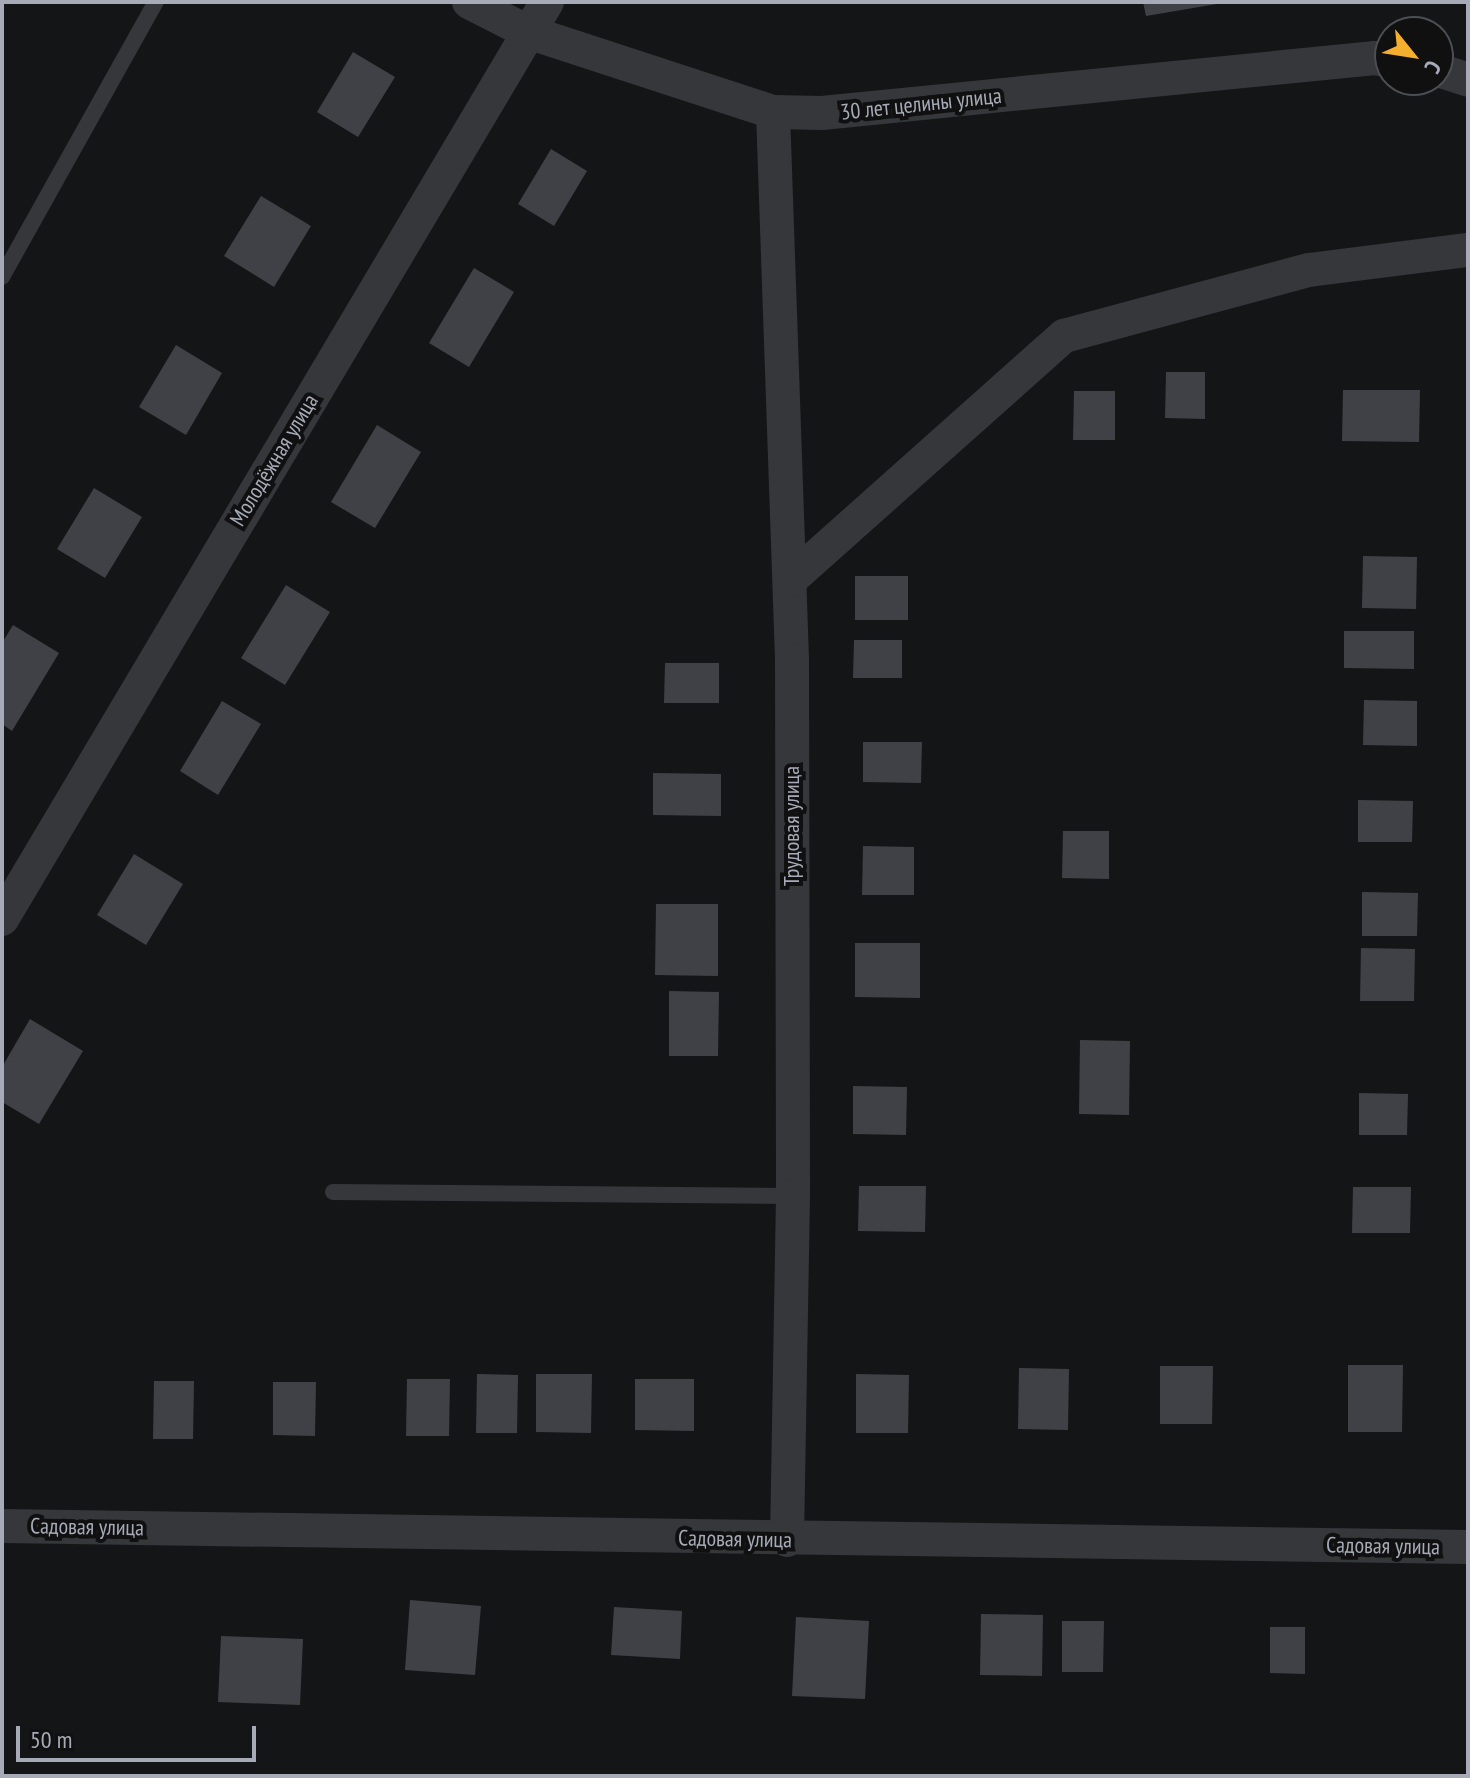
<!DOCTYPE html>
<html>
<head>
<meta charset="utf-8">
<style>
  body { margin:0 }
  #map { position:relative; width:1470px; height:1778px; overflow:hidden; background:#141516; font-family:"PT Sans Narrow",sans-serif }
  div>[style] { position:absolute }
  .building>* { inset:0; background:#404146 }
  .lane>* { height:16px; margin:-8px; padding:0 8px; transform-origin:8px; border-radius:8px; background:#35373b }
  .street>* { height:34px; margin:-17px; padding:0 17px; transform-origin:17px; border-radius:17px; background:#35373b }
  span { translate:-50% -50%; white-space:nowrap; text-align:center; line-height:1.15; -webkit-text-stroke:8px #101011; paint-order:stroke }
  .street-label { font-size:22px; color:#a6abb7 }
  .frame { position:absolute; inset:0; border:4px solid #a6abb7; pointer-events:none }
  .north { position:absolute; left:1374px; top:16px; width:80px; height:80px; box-sizing:border-box; background:#101011; border:2px solid #4c4e53; border-radius:50%; rotate:120deg; font-size:22px; font-weight:700; line-height:32px; text-align:center; color:#a6abb7 }
  .north::after { content:''; display:block; margin:auto; width:28px; height:36px; background:#f5af2e; clip-path:polygon(50% 0,100% 100%,50% 72%,0 100%) }
  .scale { position:absolute; left:16px; top:1726px; width:240px; height:36px; box-sizing:border-box; border:4px solid #a6abb7; border-top:0; padding-left:10px; font-size:24px; line-height:28px; white-space:nowrap; color:#a6abb7; -webkit-text-stroke:6px #101011; paint-order:stroke }
</style>
</head>
<body>
<div id="map">
  <div class="building">
    <i style="clip-path:polygon(1143px 2px,1216px 2px,1217px 4px,1146px 16px)"></i>
    <i style="clip-path:polygon(353px 52px,395px 77px,358px 137px,317px 112px)"></i>
    <i style="clip-path:polygon(551px 149px,587px 171px,554px 226px,518px 204px)"></i>
    <i style="clip-path:polygon(261px 196px,311px 226px,274px 287px,224px 256px)"></i>
    <i style="clip-path:polygon(474px 268px,514px 292px,469px 367px,429px 343px)"></i>
    <i style="clip-path:polygon(176px 345px,222px 373px,186px 435px,139px 407px)"></i>
    <i style="clip-path:polygon(1166px 372px,1205px 372px,1205px 419px,1165px 418px)"></i>
    <i style="clip-path:polygon(1343px 390px,1420px 390px,1419px 442px,1342px 441px)"></i>
    <i style="clip-path:polygon(1074px 391px,1115px 391px,1115px 440px,1073px 440px)"></i>
    <i style="clip-path:polygon(377px 425px,421px 452px,375px 528px,331px 502px)"></i>
    <i style="clip-path:polygon(94px 488px,142px 517px,105px 578px,57px 549px)"></i>
    <i style="clip-path:polygon(1363px 556px,1417px 557px,1416px 609px,1362px 608px)"></i>
    <i style="clip-path:polygon(855px 576px,908px 576px,908px 620px,855px 620px)"></i>
    <i style="clip-path:polygon(286px 585px,330px 612px,285px 685px,241px 658px)"></i>
    <i style="clip-path:polygon(13px 625px,59px 653px,12px 731px,2px 724px,2px 643px)"></i>
    <i style="clip-path:polygon(1344px 631px,1414px 631px,1414px 669px,1344px 668px)"></i>
    <i style="clip-path:polygon(854px 640px,902px 640px,902px 678px,853px 678px)"></i>
    <i style="clip-path:polygon(665px 663px,719px 663px,719px 703px,664px 703px)"></i>
    <i style="clip-path:polygon(1364px 700px,1417px 701px,1417px 746px,1363px 745px)"></i>
    <i style="clip-path:polygon(222px 701px,261px 724px,218px 795px,180px 771px)"></i>
    <i style="clip-path:polygon(863px 742px,922px 742px,921px 783px,863px 782px)"></i>
    <i style="clip-path:polygon(653px 773px,721px 774px,721px 816px,653px 815px)"></i>
    <i style="clip-path:polygon(1358px 800px,1413px 801px,1412px 842px,1358px 842px)"></i>
    <i style="clip-path:polygon(1063px 831px,1109px 831px,1109px 879px,1062px 878px)"></i>
    <i style="clip-path:polygon(863px 846px,914px 847px,914px 895px,862px 895px)"></i>
    <i style="clip-path:polygon(134px 854px,183px 884px,146px 945px,97px 915px)"></i>
    <i style="clip-path:polygon(1362px 892px,1418px 893px,1417px 936px,1362px 936px)"></i>
    <i style="clip-path:polygon(656px 904px,718px 904px,718px 976px,655px 975px)"></i>
    <i style="clip-path:polygon(855px 943px,920px 943px,920px 998px,855px 997px)"></i>
    <i style="clip-path:polygon(1361px 948px,1415px 949px,1414px 1001px,1360px 1001px)"></i>
    <i style="clip-path:polygon(669px 991px,719px 992px,718px 1056px,669px 1056px)"></i>
    <i style="clip-path:polygon(30px 1019px,83px 1051px,39px 1124px,2px 1102px,2px 1067px)"></i>
    <i style="clip-path:polygon(1080px 1040px,1130px 1041px,1129px 1115px,1079px 1114px)"></i>
    <i style="clip-path:polygon(853px 1086px,907px 1087px,906px 1135px,853px 1134px)"></i>
    <i style="clip-path:polygon(1359px 1093px,1408px 1094px,1407px 1135px,1359px 1135px)"></i>
    <i style="clip-path:polygon(859px 1186px,926px 1186px,925px 1232px,858px 1231px)"></i>
    <i style="clip-path:polygon(1353px 1187px,1411px 1187px,1410px 1233px,1352px 1233px)"></i>
    <i style="clip-path:polygon(1348px 1365px,1403px 1365px,1402px 1432px,1348px 1432px)"></i>
    <i style="clip-path:polygon(1160px 1366px,1213px 1366px,1212px 1424px,1160px 1424px)"></i>
    <i style="clip-path:polygon(1019px 1368px,1069px 1369px,1068px 1430px,1018px 1429px)"></i>
    <i style="clip-path:polygon(477px 1374px,518px 1375px,517px 1433px,476px 1433px)"></i>
    <i style="clip-path:polygon(536px 1374px,592px 1374px,591px 1433px,536px 1432px)"></i>
    <i style="clip-path:polygon(856px 1374px,909px 1375px,908px 1433px,856px 1433px)"></i>
    <i style="clip-path:polygon(407px 1379px,450px 1379px,449px 1436px,406px 1436px)"></i>
    <i style="clip-path:polygon(635px 1379px,694px 1379px,694px 1431px,635px 1430px)"></i>
    <i style="clip-path:polygon(154px 1381px,194px 1381px,193px 1439px,153px 1439px)"></i>
    <i style="clip-path:polygon(273px 1382px,316px 1382px,315px 1436px,273px 1435px)"></i>
    <i style="clip-path:polygon(410px 1600px,481px 1606px,475px 1675px,405px 1670px)"></i>
    <i style="clip-path:polygon(614px 1607px,682px 1611px,680px 1659px,611px 1655px)"></i>
    <i style="clip-path:polygon(981px 1614px,1043px 1615px,1042px 1676px,980px 1675px)"></i>
    <i style="clip-path:polygon(796px 1617px,869px 1621px,865px 1699px,792px 1696px)"></i>
    <i style="clip-path:polygon(1062px 1621px,1104px 1621px,1103px 1672px,1062px 1672px)"></i>
    <i style="clip-path:polygon(1270px 1627px,1305px 1627px,1305px 1674px,1270px 1673px)"></i>
    <i style="clip-path:polygon(221px 1636px,303px 1639px,300px 1705px,218px 1702px)"></i>
  </div>
  <div class="lane">
    <i style="left:2px;top:277px;width:315px;rotate:-60.8deg"></i>
    <i style="left:333px;top:1192px;width:460px;rotate:0.5deg"></i>
  </div>
  <div class="street">
    <i style="left:469px;top:2px;width:66px;rotate:27deg"></i>
    <i style="left:528px;top:32px;width:258px;rotate:18.1deg"></i>
    <i style="left:773px;top:112px;width:49px;rotate:1.2deg"></i>
    <i style="left:822px;top:113px;width:556px;rotate:-5.68deg"></i>
    <i style="left:1375px;top:58px;width:15px;rotate:11deg"></i>
    <i style="left:1438px;top:70px;width:32px;rotate:18deg"></i>
    <i style="left:773px;top:112px;width:548px;rotate:88.01deg"></i>
    <i style="left:792px;top:660px;width:536px;rotate:89.89deg"></i>
    <i style="left:793px;top:1196px;width:344px;rotate:91deg"></i>
    <i style="left:790px;top:580px;width:367px;rotate:-41.7deg"></i>
    <i style="left:1064px;top:336px;width:254px;rotate:-15.1deg"></i>
    <i style="left:1309px;top:270px;width:160px;rotate:-7.2deg"></i>
    <i style="left:2px;top:919px;width:1067px;rotate:-59.28deg"></i>
    <i style="left:2px;top:1526px;width:1466px;rotate:0.82deg"></i>
  </div>
  <div class="street-label">
    <span style="left:921px;top:104px;rotate:-6deg">30 лет целины улица</span>
    <span style="left:274px;top:460px;rotate:-59deg">Молодёжная улица</span>
    <span style="left:792px;top:826px;rotate:-90deg">Трудовая улица</span>
    <span style="left:87px;top:1527px;rotate:1deg">Садовая улица</span>
    <span style="left:735px;top:1539px;rotate:1deg">Садовая улица</span>
    <span style="left:1383px;top:1546px;rotate:1deg">Садовая улица</span>
  </div>
  <div class="frame"></div>
  <div class="north">С</div>
  <div class="scale">50 m</div>
</div>
</body>
</html>
